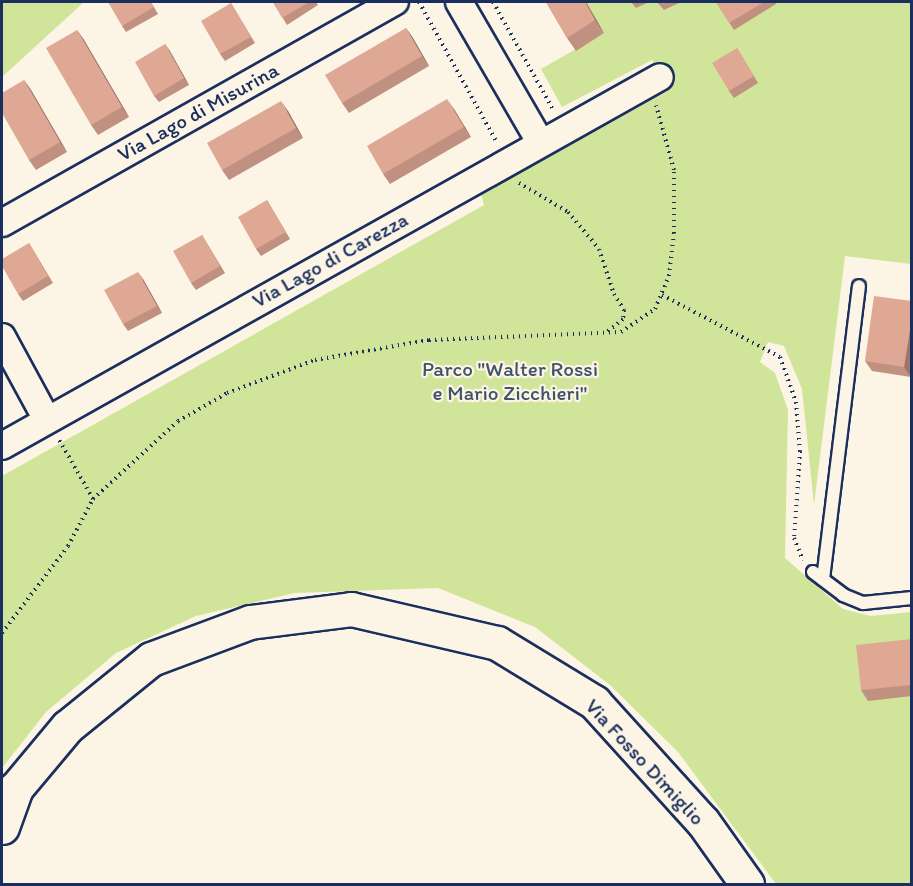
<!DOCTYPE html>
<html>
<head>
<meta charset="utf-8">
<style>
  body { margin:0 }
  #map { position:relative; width:913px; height:886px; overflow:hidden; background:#fcf5e5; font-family:Itim,sans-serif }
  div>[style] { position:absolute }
  .green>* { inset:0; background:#d0e599 }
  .path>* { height:4px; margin-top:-2px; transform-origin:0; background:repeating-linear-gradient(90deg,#1b2f5e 0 1.5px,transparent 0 6px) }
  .roads { filter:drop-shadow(2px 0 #1b2f5e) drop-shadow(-2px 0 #1b2f5e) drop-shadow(0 2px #1b2f5e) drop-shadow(0 -2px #1b2f5e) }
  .lane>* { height:12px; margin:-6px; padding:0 6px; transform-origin:6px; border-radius:6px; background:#fcf5e5 }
  .street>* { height:26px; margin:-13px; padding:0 13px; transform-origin:13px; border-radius:13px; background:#fcf5e5 }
  .secondary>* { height:33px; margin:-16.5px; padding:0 16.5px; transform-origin:16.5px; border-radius:16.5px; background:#fcf5e5 }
  .wall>* { inset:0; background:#c09080 }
  .shaded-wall>* { inset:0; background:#9c7668 }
  .building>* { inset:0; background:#dfa895 }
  span { translate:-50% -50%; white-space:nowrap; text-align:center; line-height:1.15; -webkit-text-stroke:4.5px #fcf5e5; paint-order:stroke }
  .street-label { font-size:21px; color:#1b2f5e }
  .park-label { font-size:21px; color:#3f536a }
  .frame { position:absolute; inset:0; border:3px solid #1b2f5e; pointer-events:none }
</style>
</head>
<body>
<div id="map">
  <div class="green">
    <i style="clip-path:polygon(2px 2px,84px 2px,2px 77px)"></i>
    <i style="clip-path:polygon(586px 2px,911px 2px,911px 264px,845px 256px,814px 505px,802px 389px,784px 346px,768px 342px,760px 362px,775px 373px,788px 410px,785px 558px,843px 609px,871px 616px,911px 612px,911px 884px,776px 884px,678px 752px,610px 685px,535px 627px,438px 588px,294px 593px,196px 616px,116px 653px,46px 712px,2px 768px,2px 476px,484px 205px,481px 194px,668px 91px,652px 60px,562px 107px,541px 69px,604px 33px)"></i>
  </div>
  <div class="path">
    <i style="left:419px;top:2px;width:161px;rotate:61deg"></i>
    <i style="left:493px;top:2px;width:125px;rotate:60.8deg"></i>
    <i style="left:519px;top:183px;width:57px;rotate:30.6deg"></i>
    <i style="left:568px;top:212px;width:48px;rotate:50deg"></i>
    <i style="left:599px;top:249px;width:47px;rotate:71.6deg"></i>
    <i style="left:614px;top:294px;width:19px;rotate:58deg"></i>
    <i style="left:624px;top:310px;width:9px;rotate:96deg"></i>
    <i style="left:623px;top:319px;width:22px;rotate:141deg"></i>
    <i style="left:662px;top:295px;width:133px;rotate:27.7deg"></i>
    <i style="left:780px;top:357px;width:48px;rotate:70.4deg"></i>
    <i style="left:796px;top:402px;width:49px;rotate:85.3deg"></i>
    <i style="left:800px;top:451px;width:87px;rotate:93.9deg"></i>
    <i style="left:794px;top:538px;width:24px;rotate:68deg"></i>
    <i style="left:93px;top:499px;width:115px;rotate:-42.5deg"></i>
    <i style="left:178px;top:421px;width:56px;rotate:-29.7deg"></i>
    <i style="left:227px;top:393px;width:94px;rotate:-20.6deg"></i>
    <i style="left:315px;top:360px;width:116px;rotate:-10deg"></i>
    <i style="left:429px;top:340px;width:192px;rotate:-2.4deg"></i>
    <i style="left:621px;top:332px;width:41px;rotate:-34.1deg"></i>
    <i style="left:655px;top:309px;width:36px;rotate:-67deg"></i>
    <i style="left:669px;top:276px;width:43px;rotate:-83.4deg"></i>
    <i style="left:674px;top:233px;width:63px;rotate:-90deg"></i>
    <i style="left:674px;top:170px;width:67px;rotate:-105.5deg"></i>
    <i style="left:2px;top:633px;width:109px;rotate:-52.8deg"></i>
    <i style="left:68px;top:546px;width:53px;rotate:-62deg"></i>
    <i style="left:93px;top:499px;width:70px;rotate:-119.8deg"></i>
  </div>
  <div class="roads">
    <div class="lane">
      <i style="left:813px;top:572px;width:38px;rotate:37deg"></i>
      <i style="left:843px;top:595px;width:22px;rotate:22deg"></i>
      <i style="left:863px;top:603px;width:49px;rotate:-5.8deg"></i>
      <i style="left:823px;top:579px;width:295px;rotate:-83deg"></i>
    </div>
    <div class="street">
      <i style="left:459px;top:2px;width:162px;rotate:59.9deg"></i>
      <i style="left:2px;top:223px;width:451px;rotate:-29.4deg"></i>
      <i style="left:2px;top:337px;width:94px;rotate:61.5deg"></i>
      <i style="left:2px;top:446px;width:754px;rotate:-29.28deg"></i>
    </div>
    <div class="secondary">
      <i style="left:2px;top:798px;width:17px;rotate:-36deg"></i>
      <i style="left:16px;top:788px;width:80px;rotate:-50.1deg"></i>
      <i style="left:67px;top:727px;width:108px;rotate:-39deg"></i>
      <i style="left:151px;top:659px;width:106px;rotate:-20.5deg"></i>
      <i style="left:250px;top:622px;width:102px;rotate:-7.3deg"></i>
      <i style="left:351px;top:609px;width:150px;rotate:13.1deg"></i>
      <i style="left:497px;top:643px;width:114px;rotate:31.3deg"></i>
      <i style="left:594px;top:702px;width:162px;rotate:47.8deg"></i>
      <i style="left:703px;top:822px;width:76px;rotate:54.6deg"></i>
      <i style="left:2px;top:827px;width:41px;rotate:-70.3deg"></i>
    </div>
  </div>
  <div class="wall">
    <i style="clip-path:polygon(151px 2px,158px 14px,126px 32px,122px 26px)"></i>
    <i style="clip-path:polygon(273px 2px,316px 2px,318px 5px,287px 25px)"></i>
    <i style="clip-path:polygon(546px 2px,586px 2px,604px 33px,576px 51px,567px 38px)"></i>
    <i style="clip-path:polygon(631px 2px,649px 2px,636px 8px)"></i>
    <i style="clip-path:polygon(657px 2px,681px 2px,664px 10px)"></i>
    <i style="clip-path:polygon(716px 2px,775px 2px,776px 4px,734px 30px)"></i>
    <i style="clip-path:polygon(231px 3px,255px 43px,225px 61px,220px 54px)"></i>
    <i style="clip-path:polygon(406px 28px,413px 38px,429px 66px,349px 113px,342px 103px)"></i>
    <i style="clip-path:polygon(77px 30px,84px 40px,129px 117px,98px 135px,91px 125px)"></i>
    <i style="clip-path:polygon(165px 44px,189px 85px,159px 102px,154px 96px)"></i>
    <i style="clip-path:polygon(737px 48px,758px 83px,734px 98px,729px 91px)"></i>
    <i style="clip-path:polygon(24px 80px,31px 90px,67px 152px,36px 170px,29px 160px)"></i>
    <i style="clip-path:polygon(454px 109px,471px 137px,390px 184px,383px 174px)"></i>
    <i style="clip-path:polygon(288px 111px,303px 138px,229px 180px,222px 170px)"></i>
    <i style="clip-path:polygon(267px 200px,290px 239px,261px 256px,256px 249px)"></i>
    <i style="clip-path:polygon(202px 235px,225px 273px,196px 290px,191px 283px)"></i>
    <i style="clip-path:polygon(29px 243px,53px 283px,23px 301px,18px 294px)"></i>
    <i style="clip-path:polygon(143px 279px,162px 313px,128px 331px,123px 324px)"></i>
    <i style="clip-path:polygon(912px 301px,911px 377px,872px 371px,865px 361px)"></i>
    <i style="clip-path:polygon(912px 639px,912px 696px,868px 701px,861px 690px)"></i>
  </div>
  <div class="shaded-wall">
    <i style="clip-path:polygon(585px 2px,586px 2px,604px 33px,595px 20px)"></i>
    <i style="clip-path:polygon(406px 28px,413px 38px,429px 66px,422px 56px)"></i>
    <i style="clip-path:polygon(77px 30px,84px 40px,129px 117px,122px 107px)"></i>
    <i style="clip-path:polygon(165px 44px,170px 51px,189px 85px,184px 78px)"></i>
    <i style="clip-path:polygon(24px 80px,31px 90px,67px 152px,60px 142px)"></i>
    <i style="clip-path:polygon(447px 99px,454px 109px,471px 137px,464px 127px)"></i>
    <i style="clip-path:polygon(281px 101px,288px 111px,303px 138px,296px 128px)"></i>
    <i style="clip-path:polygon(138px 272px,143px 279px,162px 313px,157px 306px)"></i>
    <i style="clip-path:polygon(912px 317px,912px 373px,911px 377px,904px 367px)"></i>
  </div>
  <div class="building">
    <i style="clip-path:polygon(108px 2px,150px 2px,154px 7px,122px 26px)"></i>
    <i style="clip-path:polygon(273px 2px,309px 2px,282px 18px)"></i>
    <i style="clip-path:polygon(546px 2px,585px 2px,595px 20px,567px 38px)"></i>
    <i style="clip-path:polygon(716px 2px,764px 2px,729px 23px)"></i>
    <i style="clip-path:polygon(231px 3px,251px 37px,220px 54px,201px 21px)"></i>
    <i style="clip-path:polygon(406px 28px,422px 56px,342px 103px,325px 75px)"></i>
    <i style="clip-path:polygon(77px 30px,122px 107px,91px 125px,46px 48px)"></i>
    <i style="clip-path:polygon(165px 44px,184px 78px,154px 96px,135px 62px)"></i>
    <i style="clip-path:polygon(737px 48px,754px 76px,729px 91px,712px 63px)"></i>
    <i style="clip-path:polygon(24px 80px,60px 142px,29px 160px,2px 113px,2px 93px)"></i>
    <i style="clip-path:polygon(447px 99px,464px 127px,383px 174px,367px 146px)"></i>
    <i style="clip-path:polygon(281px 101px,296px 128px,222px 170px,207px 143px)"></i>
    <i style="clip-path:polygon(267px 200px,286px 232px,256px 249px,238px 217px)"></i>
    <i style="clip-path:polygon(202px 235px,220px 266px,191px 283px,173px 251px)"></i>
    <i style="clip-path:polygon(29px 243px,48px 276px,18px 294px,2px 266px,2px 259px)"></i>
    <i style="clip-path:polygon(138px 272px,157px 306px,123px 324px,104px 290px)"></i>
    <i style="clip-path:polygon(874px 296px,912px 301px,912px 317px,904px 367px,865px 361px)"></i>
    <i style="clip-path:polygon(912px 639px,912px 685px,861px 690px,856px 645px)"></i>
  </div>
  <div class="street-label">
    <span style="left:198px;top:112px;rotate:-29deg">Via Lago di Misurina</span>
    <span style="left:330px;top:260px;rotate:-29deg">Via Lago di Carezza</span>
    <span style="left:645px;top:762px;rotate:47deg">Via Fosso Dimiglio</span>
  </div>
  <div class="park-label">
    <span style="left:510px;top:381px">Parco "Walter Rossi<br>e Mario Zicchieri"</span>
  </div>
  <div class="frame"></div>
</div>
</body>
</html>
